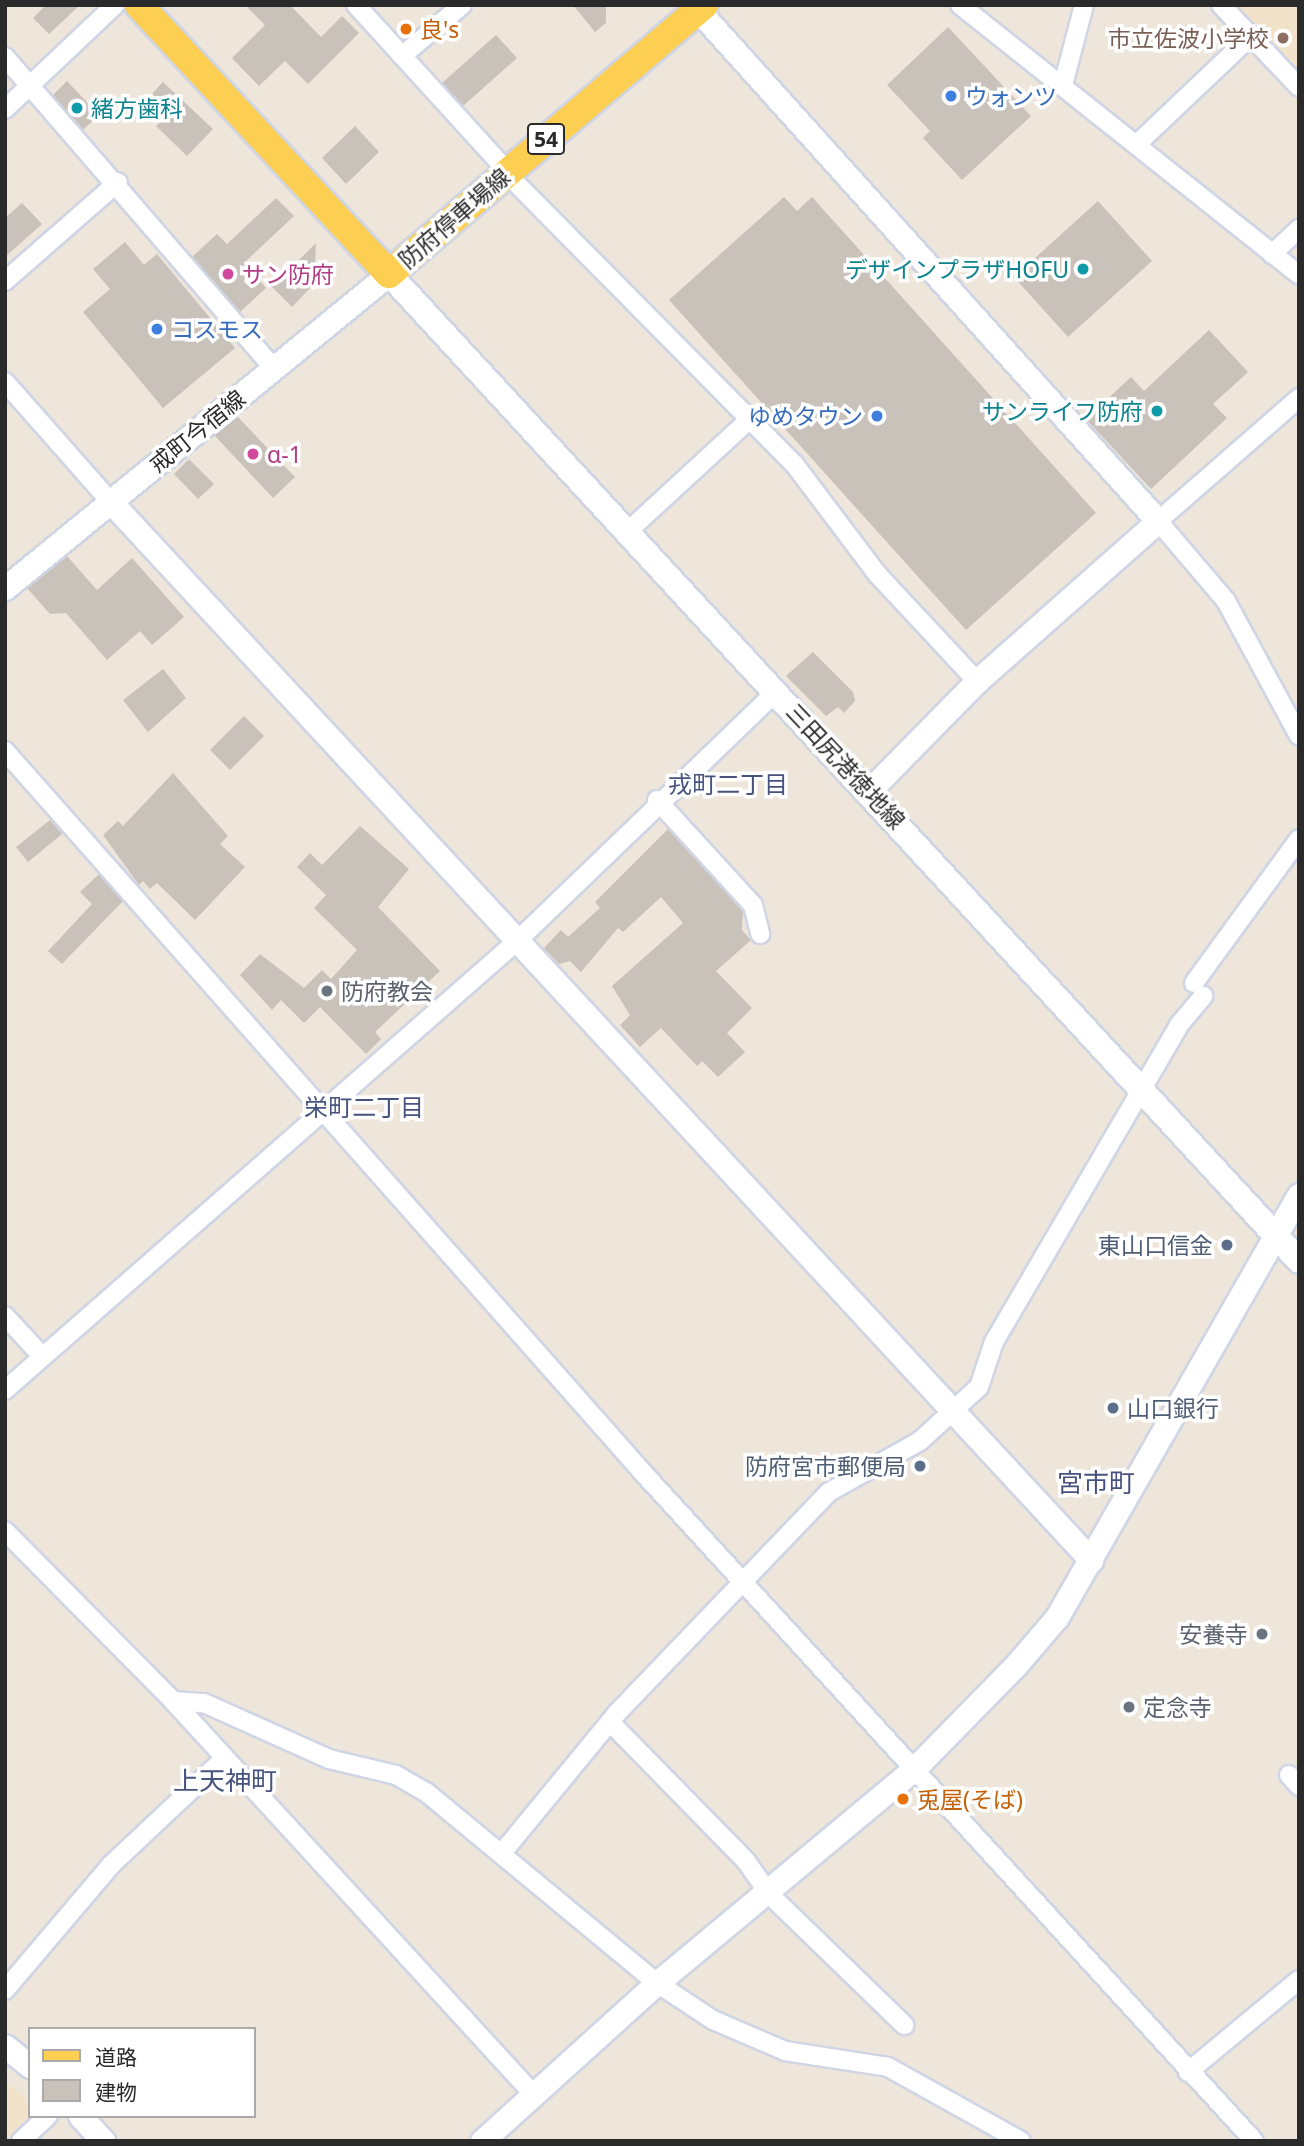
<!DOCTYPE html>
<html>
<head>
<meta charset="utf-8">
<style>
  body { margin:0 }
  #map { position:relative; width:1304px; height:2146px; overflow:hidden; background:#eee5db; font-family:"Noto Sans","Noto Sans JP",sans-serif }
  div>[style] { position:absolute }
  .education>* { inset:0; background:#f1e2c9 }
  .building>* { inset:0; background:#c9c2bb }
  .roads { filter:drop-shadow(2px 0 #d0d5e4) drop-shadow(-2px 0 #d0d5e4) drop-shadow(0 2px #d0d5e4) drop-shadow(0 -2px #d0d5e4) }
  .minor>* { height:18px; margin:-9px; padding:0 9px; transform-origin:9px; border-radius:9px; background:#fff }
  .tertiary>* { height:23px; margin:-11.5px; padding:0 11.5px; transform-origin:11.5px; border-radius:11.5px; background:#fff }
  .secondary>* { height:24px; margin:-12px; padding:0 12px; transform-origin:12px; border-radius:12px; background:#fff }
  .primary>* { height:28px; margin:-14px; padding:0 14px; transform-origin:14px; border-radius:14px; background:#fcce51 }
  .dots>* { width:19px; height:19px; translate:-50% -50%; box-sizing:border-box; border:4px solid #fff; border-radius:50% }
  span { translate:-50% -50%; white-space:nowrap; text-align:center; line-height:1.15; -webkit-text-stroke:7px #fff; paint-order:stroke }
  .shield-label span { padding:2px 5px; background:#fff; border:2px solid; border-radius:5px; -webkit-text-stroke-width:0 }
  .shield-label { font-size:21px; color:#2a2a2a; font-weight:700 }
  .food-label { font-size:23px; color:#c56008 }
  .left { translate:0 -50%; text-align:left }
  .education-label { font-size:23px; color:#785e54 }
  .right { translate:-100% -50%; text-align:right }
  .shop-label { font-size:23px; color:#366cbe }
  .culture-label { font-size:23px; color:#0d838f }
  .street-label { font-size:23px; color:#2a2a2a }
  .hotel-label { font-size:23px; color:#b23c85 }
  .worship-label { font-size:23px; color:#5b616d }
  .service-label { font-size:23px; color:#4e5e75 }
  .neighbourhood-label { font-size:24px; color:#47537f }
  .quarter-label { font-size:26px; color:#47537f }
  .frame { position:absolute; inset:0; border:7px solid #2a2a2a; pointer-events:none }
  .legend { position:absolute; left:28px; top:2027px; width:228px; height:91px; box-sizing:border-box; background:#fff; border:2px solid #aaa; margin:0; padding:9px 12px; list-style:none; font-size:21px; color:#2a2a2a }
  .legend li { display:flex; align-items:center; gap:14px; height:35px }
  .legend b { width:35px; border:2px solid #aaa }
</style>
</head>
<body>
<div id="map">
  <div class="education">
    <i style="clip-path:polygon(1235px 5px,1299px 5px,1299px 72px)"></i>
    <i style="clip-path:polygon(5px 2081px,30px 2103px,30px 2116px,38px 2116px,16px 2141px,5px 2141px)"></i>
  </div>
  <div class="building">
    <i style="clip-path:polygon(46px 5px,80px 5px,49px 34px,33px 18px)"></i>
    <i style="clip-path:polygon(245px 5px,290px 5px,321px 37px,342px 16px,359px 33px,308px 84px,285px 61px,259px 86px,232px 58px,265px 25px)"></i>
    <i style="clip-path:polygon(573px 5px,606px 5px,606px 23px,595px 32px)"></i>
    <i style="clip-path:polygon(948px 27px,1031px 116px,962px 180px,923px 138px,930px 131px,887px 85px)"></i>
    <i style="clip-path:polygon(496px 35px,517px 58px,463px 106px,442px 83px)"></i>
    <i style="clip-path:polygon(67px 81px,99px 115px,83px 130px,53px 95px)"></i>
    <i style="clip-path:polygon(163px 82px,213px 129px,187px 156px,156px 126px,168px 114px,150px 96px)"></i>
    <i style="clip-path:polygon(355px 126px,379px 152px,346px 184px,322px 158px)"></i>
    <i style="clip-path:polygon(784px 197px,797px 211px,812px 197px,1096px 513px,966px 630px,669px 300px)"></i>
    <i style="clip-path:polygon(276px 198px,294px 216px,244px 263px,266px 288px,240px 312px,192px 257px,217px 234px,227px 244px)"></i>
    <i style="clip-path:polygon(1098px 201px,1152px 261px,1068px 337px,1014px 277px)"></i>
    <i style="clip-path:polygon(22px 203px,42px 224px,5px 257px,5px 218px)"></i>
    <i style="clip-path:polygon(125px 242px,144px 265px,157px 254px,235px 348px,163px 408px,83px 312px,110px 289px,93px 269px)"></i>
    <i style="clip-path:polygon(316px 243px,314px 284px,292px 307px,272px 287px)"></i>
    <i style="clip-path:polygon(1209px 330px,1248px 372px,1213px 404px,1227px 418px,1151px 489px,1086px 419px,1131px 377px,1144px 391px)"></i>
    <i style="clip-path:polygon(237px 416px,295px 477px,273px 498px,214px 435px)"></i>
    <i style="clip-path:polygon(189px 459px,214px 484px,198px 499px,174px 474px)"></i>
    <i style="clip-path:polygon(67px 556px,97px 590px,132px 558px,184px 617px,152px 645px,140px 631px,107px 660px,66px 613px,50px 614px,27px 588px)"></i>
    <i style="clip-path:polygon(813px 652px,853px 692px,855px 701px,844px 713px,838px 707px,826px 716px,786px 676px)"></i>
    <i style="clip-path:polygon(163px 669px,186px 698px,148px 732px,123px 700px)"></i>
    <i style="clip-path:polygon(244px 716px,264px 736px,230px 770px,210px 750px)"></i>
    <i style="clip-path:polygon(173px 773px,228px 836px,220px 844px,245px 867px,195px 920px,157px 883px,150px 889px,143px 881px,139px 885px,103px 835px,118px 821px,123px 826px)"></i>
    <i style="clip-path:polygon(50px 820px,62px 834px,28px 862px,16px 847px)"></i>
    <i style="clip-path:polygon(360px 826px,409px 869px,378px 907px,440px 971px,375px 1032px,381px 1039px,366px 1054px,320px 1007px,304px 1023px,281px 1000px,272px 1010px,240px 975px,260px 954px,304px 988px,322px 970px,331px 979px,357px 950px,314px 908px,326px 895px,297px 867px,310px 853px,322px 865px)"></i>
    <i style="clip-path:polygon(668px 829px,743px 911px,742px 930px,751px 940px,716px 971px,752px 1008px,727px 1033px,745px 1052px,718px 1077px,702px 1061px,697px 1066px,661px 1028px,640px 1047px,620px 1025px,630px 1015px,612px 986px,683px 923px,661px 897px,623px 932px,618px 928px,581px 972px,570px 961px,559px 964px,544px 948px,561px 930px,568px 937px,600px 908px,595px 902px)"></i>
    <i style="clip-path:polygon(99px 874px,123px 901px,62px 964px,48px 951px,92px 904px,80px 892px)"></i>
  </div>
  <div class="roads">
    <div class="minor">
      <i style="left:356px;top:5px;width:212px;rotate:47.7deg"></i>
      <i style="left:960px;top:5px;width:433px;rotate:38.5deg"></i>
      <i style="left:1221px;top:5px;width:113px;rotate:46.4deg"></i>
      <i style="left:402px;top:56px;width:79px;rotate:-40.4deg"></i>
      <i style="left:5px;top:57px;width:412px;rotate:49.2deg"></i>
      <i style="left:1063px;top:85px;width:83px;rotate:-75.3deg"></i>
      <i style="left:5px;top:109px;width:151px;rotate:-43.4deg"></i>
      <i style="left:1136px;top:145px;width:157px;rotate:-43.5deg"></i>
      <i style="left:506px;top:173px;width:411px;rotate:45.3deg"></i>
      <i style="left:795px;top:465px;width:138px;rotate:53deg"></i>
      <i style="left:878px;top:575px;width:145px;rotate:47deg"></i>
      <i style="left:1272px;top:254px;width:37px;rotate:-43deg"></i>
      <i style="left:5px;top:281px;width:150px;rotate:-41.2deg"></i>
      <i style="left:5px;top:382px;width:159px;rotate:48.6deg"></i>
      <i style="left:1299px;top:398px;width:187px;rotate:138.9deg"></i>
      <i style="left:1158px;top:521px;width:105px;rotate:49.6deg"></i>
      <i style="left:1226px;top:601px;width:153px;rotate:61.6deg"></i>
      <i style="left:626px;top:533px;width:167px;rotate:-42.6deg"></i>
      <i style="left:5px;top:751px;width:968px;rotate:48.52deg"></i>
      <i style="left:646px;top:1476px;width:901px;rotate:47.56deg"></i>
      <i style="left:657px;top:800px;width:142px;rotate:47.6deg"></i>
      <i style="left:753px;top:905px;width:30px;rotate:76deg"></i>
      <i style="left:1194px;top:983px;width:178px;rotate:-53.9deg"></i>
      <i style="left:5px;top:1316px;width:53px;rotate:47.3deg"></i>
      <i style="left:5px;top:1390px;width:680px;rotate:-41.24deg"></i>
      <i style="left:516px;top:942px;width:361px;rotate:-43.9deg"></i>
      <i style="left:5px;top:1531px;width:239px;rotate:45.3deg"></i>
      <i style="left:173px;top:1701px;width:534px;rotate:47.5deg"></i>
      <i style="left:173px;top:1701px;width:31px;rotate:4deg"></i>
      <i style="left:204px;top:1703px;width:137px;rotate:24.1deg"></i>
      <i style="left:329px;top:1759px;width:69px;rotate:13.4deg"></i>
      <i style="left:396px;top:1775px;width:34px;rotate:30deg"></i>
      <i style="left:426px;top:1792px;width:300px;rotate:39.6deg"></i>
      <i style="left:657px;top:1983px;width:67px;rotate:33.5deg"></i>
      <i style="left:713px;top:2020px;width:78px;rotate:23.3deg"></i>
      <i style="left:785px;top:2051px;width:104px;rotate:8.8deg"></i>
      <i style="left:888px;top:2067px;width:152px;rotate:29.1deg"></i>
      <i style="left:610px;top:1722px;width:194px;rotate:45.6deg"></i>
      <i style="left:746px;top:1861px;width:39px;rotate:55deg"></i>
      <i style="left:768px;top:1893px;width:190px;rotate:44.1deg"></i>
      <i style="left:1289px;top:1775px;width:15px;rotate:48deg"></i>
      <i style="left:502px;top:1853px;width:183px;rotate:-50.6deg"></i>
      <i style="left:618px;top:1712px;width:305px;rotate:-46.2deg"></i>
      <i style="left:829px;top:1492px;width:104px;rotate:-29.3deg"></i>
      <i style="left:920px;top:1441px;width:80px;rotate:-42.5deg"></i>
      <i style="left:979px;top:1387px;width:47px;rotate:-71.6deg"></i>
      <i style="left:994px;top:1342px;width:367px;rotate:-59.7deg"></i>
      <i style="left:1179px;top:1025px;width:38px;rotate:-50deg"></i>
      <i style="left:5px;top:1990px;width:164px;rotate:-49.7deg"></i>
      <i style="left:111px;top:1865px;width:156px;rotate:-43.2deg"></i>
      <i style="left:1188px;top:2072px;width:144px;rotate:-39.7deg"></i>
      <i style="left:21px;top:2141px;width:37px;rotate:-43deg"></i>
    </div>
    <div class="tertiary">
      <i style="left:698px;top:10px;width:688px;rotate:48.01deg"></i>
      <i style="left:1158px;top:521px;width:242px;rotate:138.5deg"></i>
      <i style="left:977px;top:681px;width:154px;rotate:134.5deg"></i>
      <i style="left:110px;top:501px;width:1444px;rotate:47.19deg"></i>
      <i style="left:5px;top:588px;width:496px;rotate:-39.3deg"></i>
      <i style="left:5px;top:2046px;width:32px;rotate:39deg"></i>
      <i style="left:80px;top:2116px;width:34px;rotate:47deg"></i>
      <i style="left:482px;top:2141px;width:236px;rotate:-42.1deg"></i>
      <i style="left:657px;top:1983px;width:334px;rotate:-39.8deg"></i>
      <i style="left:914px;top:1769px;width:146px;rotate:-45.6deg"></i>
      <i style="left:1016px;top:1665px;width:63px;rotate:-49.5deg"></i>
      <i style="left:1057px;top:1617px;width:486px;rotate:-60.2deg"></i>
    </div>
    <div class="secondary">
      <i style="left:389px;top:274px;width:1342px;rotate:47.32deg"></i>
    </div>
    <div class="primary">
      <i style="left:139px;top:5px;width:367px;rotate:47.1deg"></i>
      <i style="left:389px;top:274px;width:414px;rotate:-40.5deg"></i>
    </div>
  </div>
  <div class="dots">
    <i style="left:406px;top:29px;background:#e8710a"></i>
    <i style="left:1283px;top:38px;background:#8d6e63"></i>
    <i style="left:951px;top:96px;background:#3f7fe0"></i>
    <i style="left:77px;top:108px;background:#0f9aa8"></i>
    <i style="left:1083px;top:269px;background:#0f9aa8"></i>
    <i style="left:228px;top:274px;background:#d1479c"></i>
    <i style="left:157px;top:329px;background:#3f7fe0"></i>
    <i style="left:1157px;top:411px;background:#0f9aa8"></i>
    <i style="left:877px;top:416px;background:#3f7fe0"></i>
    <i style="left:253px;top:454px;background:#d1479c"></i>
    <i style="left:327px;top:991px;background:#6b7280"></i>
    <i style="left:1227px;top:1245px;background:#5c6f8a"></i>
    <i style="left:1113px;top:1408px;background:#5c6f8a"></i>
    <i style="left:920px;top:1466px;background:#5c6f8a"></i>
    <i style="left:1262px;top:1634px;background:#6b7280"></i>
    <i style="left:1129px;top:1707px;background:#6b7280"></i>
    <i style="left:903px;top:1799px;background:#e8710a"></i>
  </div>
  <div class="shield-label">
    <span style="left:546px;top:139px">54</span>
  </div>
  <div class="food-label">
    <span class="left" style="left:420px;top:29px">良's</span>
    <span class="left" style="left:917px;top:1799px">兎屋(そば)</span>
  </div>
  <div class="education-label">
    <span class="right" style="left:1269px;top:38px">市立佐波小学校</span>
  </div>
  <div class="shop-label">
    <span class="left" style="left:965px;top:96px">ウォンツ</span>
    <span class="left" style="left:171px;top:329px">コスモス</span>
    <span class="right" style="left:863px;top:416px">ゆめタウン</span>
  </div>
  <div class="culture-label">
    <span class="left" style="left:91px;top:108px">緒方歯科</span>
    <span class="right" style="left:1069px;top:269px">デザインプラザHOFU</span>
    <span class="right" style="left:1143px;top:411px">サンライフ防府</span>
  </div>
  <div class="street-label">
    <span style="left:454px;top:218px;rotate:-41deg">防府停車場線</span>
    <span style="left:197px;top:431px;rotate:-39deg">戒町今宿線</span>
    <span style="left:846px;top:766px;rotate:47deg">三田尻港徳地線</span>
  </div>
  <div class="hotel-label">
    <span class="left" style="left:242px;top:274px">サン防府</span>
    <span class="left" style="left:267px;top:454px">α-1</span>
  </div>
  <div class="worship-label">
    <span class="left" style="left:341px;top:991px">防府教会</span>
    <span class="right" style="left:1248px;top:1634px">安養寺</span>
    <span class="left" style="left:1143px;top:1707px">定念寺</span>
  </div>
  <div class="service-label">
    <span class="right" style="left:1213px;top:1245px">東山口信金</span>
    <span class="left" style="left:1127px;top:1408px">山口銀行</span>
    <span class="right" style="left:906px;top:1466px">防府宮市郵便局</span>
  </div>
  <div class="neighbourhood-label">
    <span style="left:728px;top:784px">戎町二丁目</span>
    <span style="left:364px;top:1107px">栄町二丁目</span>
  </div>
  <div class="quarter-label">
    <span style="left:1096px;top:1483px">宮市町</span>
    <span style="left:225px;top:1781px">上天神町</span>
  </div>
  <div class="frame"></div>
  <ul class="legend">
  <li><b style="height:9px;background:#fcce51"></b>道路</li>
  <li><b style="height:19px;background:#c9c2bb"></b>建物</li>
  </ul>
</div>
</body>
</html>
